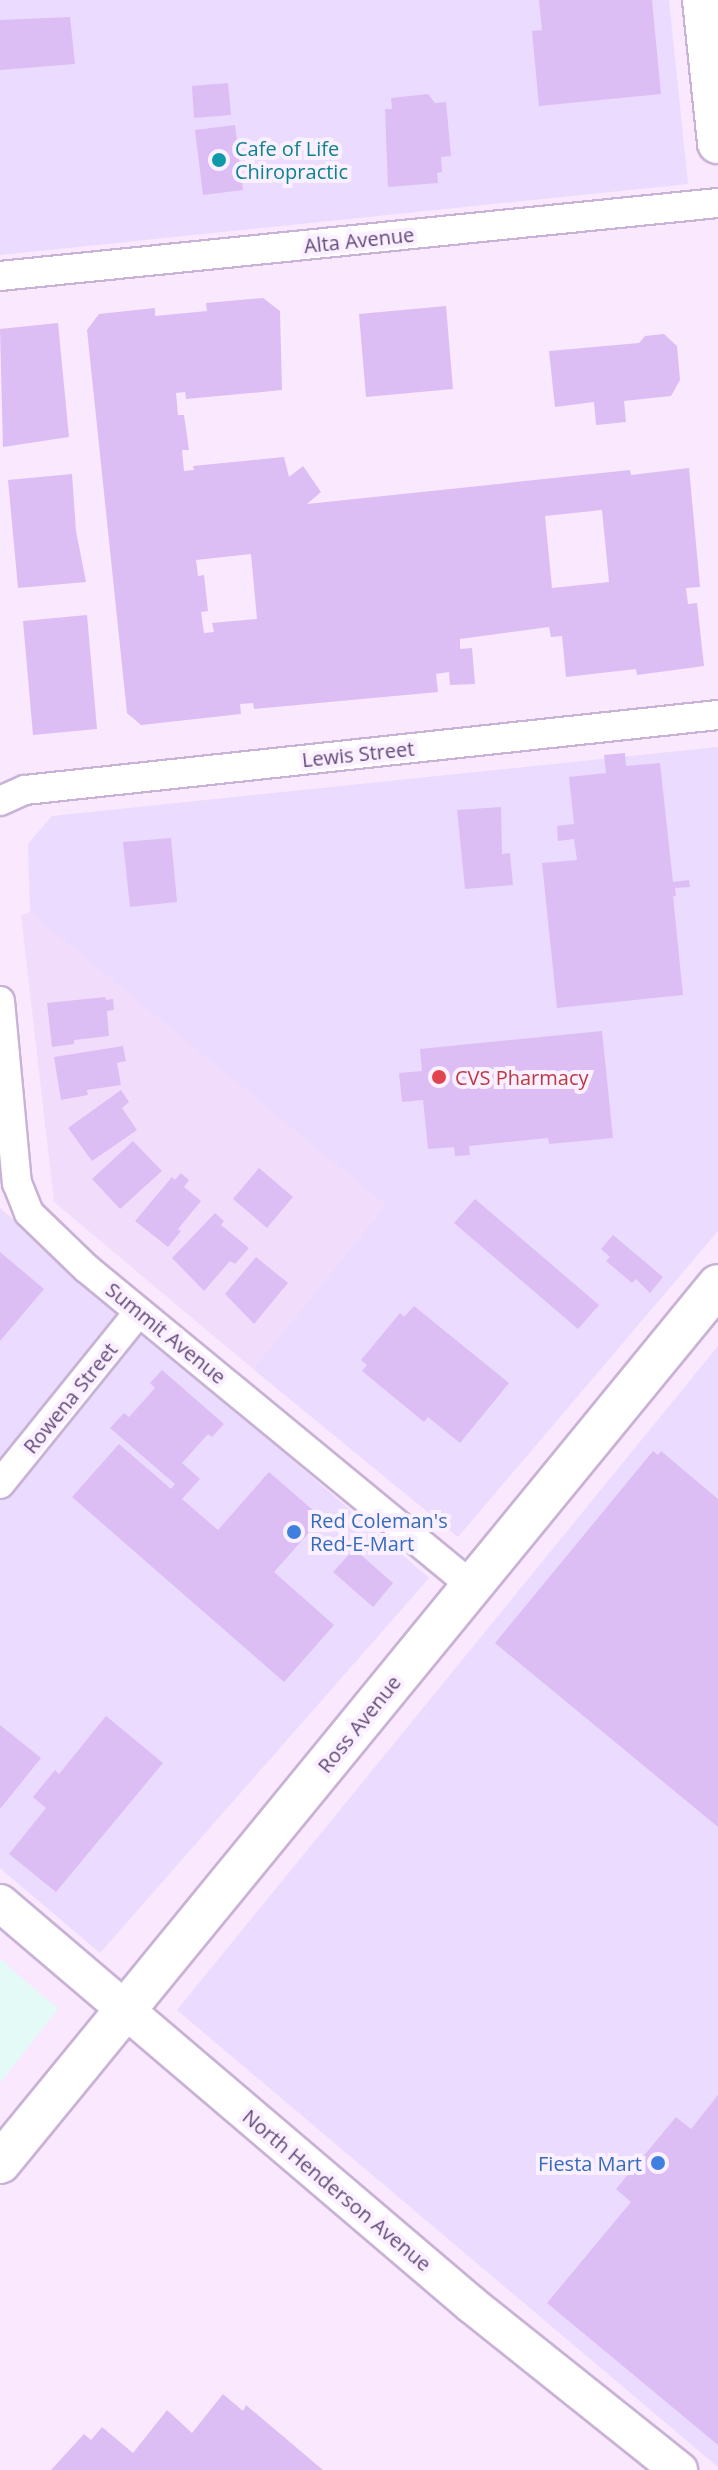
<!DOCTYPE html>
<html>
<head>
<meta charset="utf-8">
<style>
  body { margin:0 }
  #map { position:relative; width:718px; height:2470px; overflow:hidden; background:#f9e8fe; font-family:"Open Sans",sans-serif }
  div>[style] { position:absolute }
  .residential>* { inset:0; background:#f2dcfb }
  .commercial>* { inset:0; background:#ebdbfe }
  .education>* { inset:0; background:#e4faf6 }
  .building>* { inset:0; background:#dcbef5 }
  .roads { filter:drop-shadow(2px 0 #c8b2d6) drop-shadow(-2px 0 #c8b2d6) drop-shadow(0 2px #c8b2d6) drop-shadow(0 -2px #c8b2d6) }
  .minor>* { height:28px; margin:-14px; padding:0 14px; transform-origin:14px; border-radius:14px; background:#fff }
  .tertiary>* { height:36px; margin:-18px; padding:0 18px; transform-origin:18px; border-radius:18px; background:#fff }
  .secondary>* { height:40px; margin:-20px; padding:0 20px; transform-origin:20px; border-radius:20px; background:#fff }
  .dots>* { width:22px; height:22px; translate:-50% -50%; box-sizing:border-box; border:4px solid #fbf0ff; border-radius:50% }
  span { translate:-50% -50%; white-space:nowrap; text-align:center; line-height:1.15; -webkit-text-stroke:8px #fbf0ff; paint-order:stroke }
  .culture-label { font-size:20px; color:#0d838f }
  .left { translate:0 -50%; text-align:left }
  .street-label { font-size:20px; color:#63497a }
  .health-label { font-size:20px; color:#be3a42 }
  .shop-label { font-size:20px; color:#366cbe }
  .right { translate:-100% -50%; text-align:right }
</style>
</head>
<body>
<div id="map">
  <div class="residential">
    <i style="clip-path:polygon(31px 912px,385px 1205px,253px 1369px,54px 1202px,21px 915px)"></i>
  </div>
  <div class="commercial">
    <i style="clip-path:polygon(0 0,669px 0,688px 184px,0 255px)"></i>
    <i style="clip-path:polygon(718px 747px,718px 1231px,458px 1537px,253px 1369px,385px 1205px,30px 912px,28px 844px,52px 816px)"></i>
    <i style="clip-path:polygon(0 1208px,429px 1578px,100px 1953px,0 1868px)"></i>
    <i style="clip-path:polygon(718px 1346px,718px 2467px,177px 2010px)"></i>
  </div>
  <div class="education">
    <i style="clip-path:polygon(0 1959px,58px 2009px,0 2083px)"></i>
  </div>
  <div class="building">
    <i style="clip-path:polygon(539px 0,652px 0,661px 94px,539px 106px,532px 31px,542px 30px)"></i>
    <i style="clip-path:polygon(70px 17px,75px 64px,0 70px,0 20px)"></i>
    <i style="clip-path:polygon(228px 83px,231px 115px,194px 118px,192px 86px)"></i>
    <i style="clip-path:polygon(428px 94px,435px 103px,446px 102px,451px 156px,441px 157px,442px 172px,437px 173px,438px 183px,388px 187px,385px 109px,392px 109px,391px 98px)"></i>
    <i style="clip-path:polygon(235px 125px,243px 190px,203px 195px,195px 130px)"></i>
    <i style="clip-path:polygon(evenodd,263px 298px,280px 311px,282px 390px,186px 399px,185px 392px,176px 393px,178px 415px,184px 415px,189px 450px,182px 450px,184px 471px,194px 470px,193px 466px,284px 457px,289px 477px,303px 466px,321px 492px,307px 504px,630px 470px,631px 475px,689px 468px,700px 587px,686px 588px,688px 604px,697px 603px,704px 666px,637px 675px,636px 669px,566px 677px,562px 636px,551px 637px,549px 627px,460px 639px,460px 649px,472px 648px,475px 684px,450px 685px,449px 672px,436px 674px,438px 692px,254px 709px,253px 703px,240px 704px,241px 714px,141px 725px,127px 713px,87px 330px,99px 314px,155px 308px,155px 316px,207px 311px,206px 303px,263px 298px,602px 510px,609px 582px,552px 588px,545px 516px,602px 510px,263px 298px,251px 554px,257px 619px,212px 623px,214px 632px,204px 633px,201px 612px,208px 611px,204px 575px,198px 576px,196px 560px,251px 554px)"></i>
    <i style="clip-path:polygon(446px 306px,453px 389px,366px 397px,359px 314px)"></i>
    <i style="clip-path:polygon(58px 323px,69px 437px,3px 447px,0 329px)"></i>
    <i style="clip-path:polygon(664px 334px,677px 346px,680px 380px,671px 396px,624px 401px,626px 422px,596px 425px,594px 402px,555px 407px,549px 351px,639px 343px,645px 336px)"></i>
    <i style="clip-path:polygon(72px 474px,76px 531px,86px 582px,18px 588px,8px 480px)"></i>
    <i style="clip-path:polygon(87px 615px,97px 729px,33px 735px,23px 621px)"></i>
    <i style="clip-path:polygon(625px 753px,626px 766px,660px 763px,673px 882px,689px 880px,690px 887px,675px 888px,676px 896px,673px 896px,683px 995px,557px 1008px,542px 863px,577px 860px,574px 839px,558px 841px,557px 826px,574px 824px,569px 777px,606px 773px,604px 755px)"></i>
    <i style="clip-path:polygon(501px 807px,502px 854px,510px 853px,513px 885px,465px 889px,457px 810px)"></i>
    <i style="clip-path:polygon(171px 838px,177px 902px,130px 907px,123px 842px)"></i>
    <i style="clip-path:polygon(105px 997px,106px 1000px,113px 999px,114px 1010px,107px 1011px,109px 1036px,74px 1040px,74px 1044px,52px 1047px,47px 1003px)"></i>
    <i style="clip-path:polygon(602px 1031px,613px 1138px,549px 1144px,548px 1138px,469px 1146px,470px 1155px,455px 1156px,454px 1147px,428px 1149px,423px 1100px,402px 1102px,399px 1073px,422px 1071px,420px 1049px)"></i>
    <i style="clip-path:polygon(123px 1046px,126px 1061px,117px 1063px,121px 1085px,87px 1090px,88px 1095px,61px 1100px,54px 1057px)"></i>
    <i style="clip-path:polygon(121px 1090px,129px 1102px,122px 1108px,137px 1130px,92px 1161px,68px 1128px)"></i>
    <i style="clip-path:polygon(133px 1141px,162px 1171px,120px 1209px,92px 1179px)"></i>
    <i style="clip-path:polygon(259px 1168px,293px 1197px,267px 1228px,233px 1199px)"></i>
    <i style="clip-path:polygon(181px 1173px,189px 1180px,184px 1187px,201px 1201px,178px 1229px,181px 1231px,168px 1247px,135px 1221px,172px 1177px,175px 1180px)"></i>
    <i style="clip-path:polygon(475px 1199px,599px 1305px,578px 1329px,454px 1223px)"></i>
    <i style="clip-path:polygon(215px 1213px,224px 1221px,221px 1225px,249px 1248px,235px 1264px,230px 1261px,204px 1291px,172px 1258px)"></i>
    <i style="clip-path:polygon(613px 1235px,663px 1277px,650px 1293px,636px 1279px,632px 1283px,606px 1261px,610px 1257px,601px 1249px)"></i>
    <i style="clip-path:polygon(0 1252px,44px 1289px,0 1341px)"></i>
    <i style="clip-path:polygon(256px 1257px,288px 1283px,254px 1324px,225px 1294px)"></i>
    <i style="clip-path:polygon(414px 1306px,509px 1383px,460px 1443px,428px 1417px,424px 1422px,362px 1371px,367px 1365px,361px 1360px,400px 1313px,404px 1317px)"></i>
    <i style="clip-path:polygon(162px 1370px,224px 1424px,212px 1437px,208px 1434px,182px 1463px,200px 1479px,182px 1499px,218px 1530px,269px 1472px,322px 1518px,274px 1572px,334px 1625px,284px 1682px,72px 1497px,119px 1444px,171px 1489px,175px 1484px,110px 1428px,124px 1413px,129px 1417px,155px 1388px,150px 1383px)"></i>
    <i style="clip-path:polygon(653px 1451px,658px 1455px,661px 1451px,718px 1499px,718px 1827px,495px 1643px)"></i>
    <i style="clip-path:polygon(354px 1549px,393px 1583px,373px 1607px,333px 1572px)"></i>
    <i style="clip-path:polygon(106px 1716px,163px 1763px,56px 1892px,9px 1854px,46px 1808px,33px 1797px,55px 1770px,59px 1774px)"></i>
    <i style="clip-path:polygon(0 1725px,41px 1758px,0 1809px)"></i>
    <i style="clip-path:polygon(718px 2095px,718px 2445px,547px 2303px,631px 2202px,616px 2189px,676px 2117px,691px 2129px)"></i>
    <i style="clip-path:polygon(223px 2394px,243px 2411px,246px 2405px,323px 2470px,51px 2470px,84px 2434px,91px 2440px,102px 2427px,133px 2453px,167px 2410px,192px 2433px)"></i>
  </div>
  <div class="roads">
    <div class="minor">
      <i style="left:0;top:276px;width:722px;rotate:-5.81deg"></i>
      <i style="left:0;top:801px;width:27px;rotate:-24deg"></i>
      <i style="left:25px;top:790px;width:697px;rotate:-6.18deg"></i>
      <i style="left:0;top:1001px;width:183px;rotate:84.7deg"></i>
      <i style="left:17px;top:1183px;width:32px;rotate:68deg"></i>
      <i style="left:29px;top:1213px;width:79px;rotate:44deg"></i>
      <i style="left:86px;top:1268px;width:500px;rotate:39.48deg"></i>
      <i style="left:0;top:1484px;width:221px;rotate:-51.1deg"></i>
    </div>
    <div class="tertiary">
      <i style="left:0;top:1903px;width:620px;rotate:40.42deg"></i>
      <i style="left:472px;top:2305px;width:265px;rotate:38.6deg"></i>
    </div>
    <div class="secondary">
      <i style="left:703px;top:0;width:144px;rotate:84deg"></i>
      <i style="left:0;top:2163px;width:1134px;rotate:-50.72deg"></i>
    </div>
  </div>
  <div class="dots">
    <i style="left:219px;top:160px;background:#0f9aa8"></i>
    <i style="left:439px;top:1077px;background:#e0444e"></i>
    <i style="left:294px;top:1532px;background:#3f7fe0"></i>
    <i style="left:658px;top:2163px;background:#3f7fe0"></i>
  </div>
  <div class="culture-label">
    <span class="left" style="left:235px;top:160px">Cafe of Life<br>Chiropractic</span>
  </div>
  <div class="street-label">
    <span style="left:359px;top:240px;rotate:-6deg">Alta Avenue</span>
    <span style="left:358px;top:754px;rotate:-6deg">Lewis Street</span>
    <span style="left:166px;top:1333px;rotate:39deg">Summit Avenue</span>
    <span style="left:70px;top:1398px;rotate:-51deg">Rowena Street</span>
    <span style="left:359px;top:1724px;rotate:-51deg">Ross Avenue</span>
    <span style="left:337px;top:2190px;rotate:40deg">North Henderson Avenue</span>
  </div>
  <div class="health-label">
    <span class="left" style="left:455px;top:1077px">CVS Pharmacy</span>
  </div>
  <div class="shop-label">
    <span class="left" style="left:310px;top:1532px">Red Coleman's<br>Red-E-Mart</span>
    <span class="right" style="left:642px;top:2163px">Fiesta Mart</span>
  </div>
</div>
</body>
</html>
